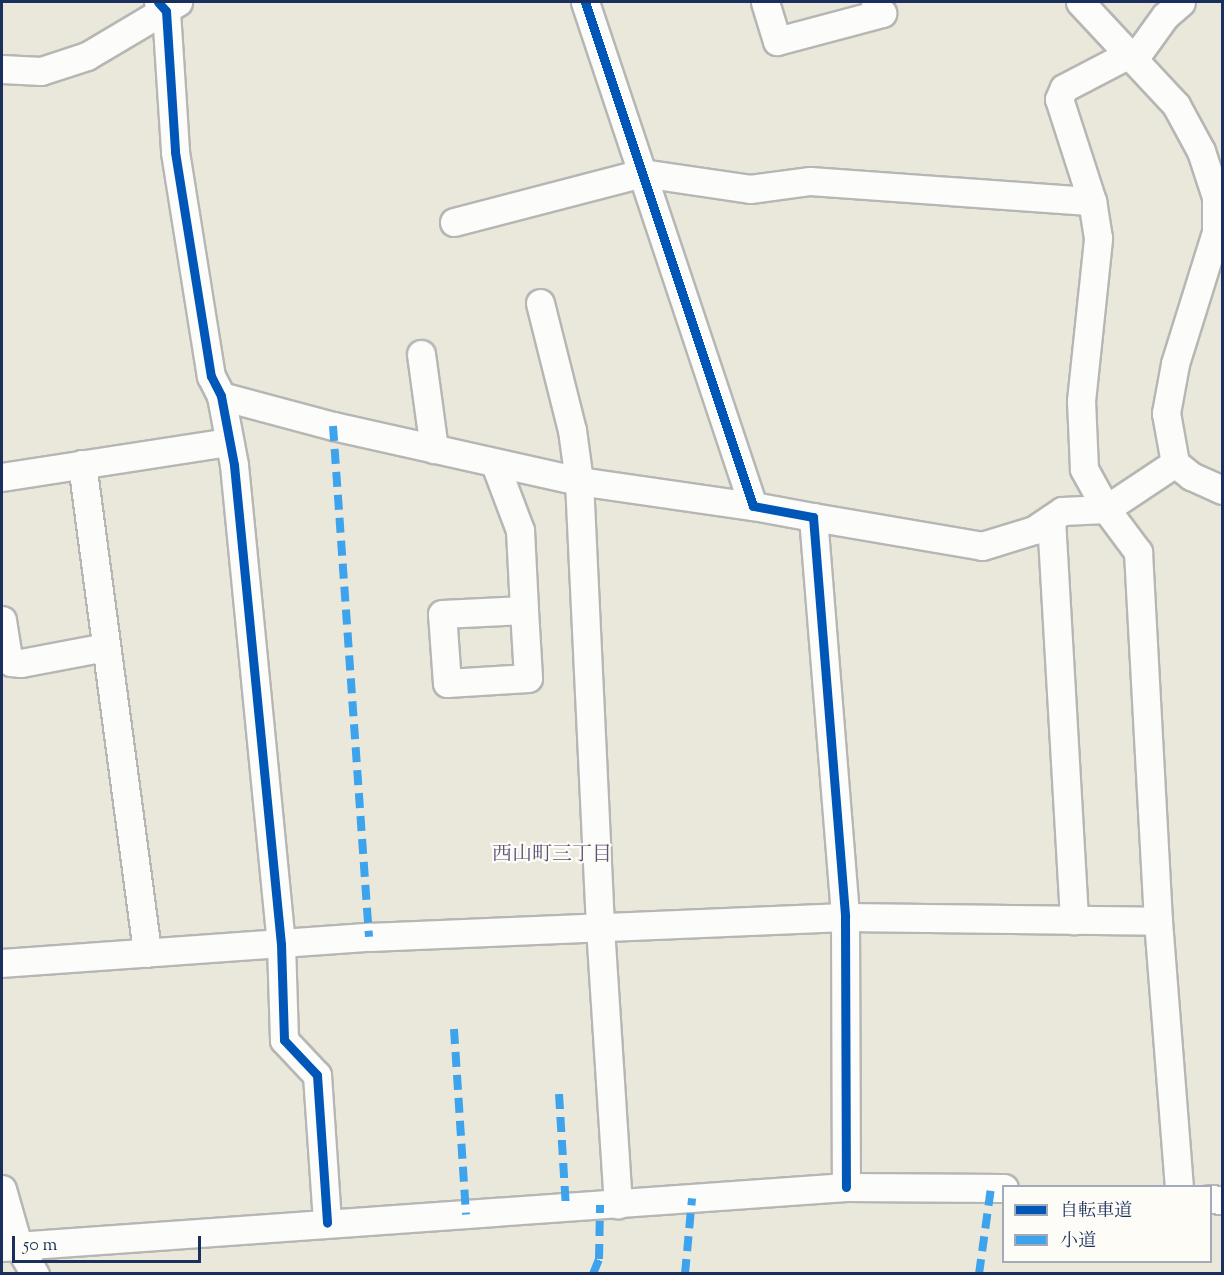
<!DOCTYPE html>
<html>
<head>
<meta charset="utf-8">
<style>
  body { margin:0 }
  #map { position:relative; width:1224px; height:1275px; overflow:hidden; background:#eae8db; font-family:"Sorts Mill Goudy","Noto Serif JP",serif }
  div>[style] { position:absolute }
  .roads { filter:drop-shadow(2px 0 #b6b7b4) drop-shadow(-2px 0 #b6b7b4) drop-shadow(0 2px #b6b7b4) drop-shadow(0 -2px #b6b7b4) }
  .minor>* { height:27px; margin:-13.5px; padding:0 13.5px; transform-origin:13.5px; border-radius:13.5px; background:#fcfcfa }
  .quiet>* { height:8px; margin-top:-4px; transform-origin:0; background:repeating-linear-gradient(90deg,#3da3ed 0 15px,transparent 0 23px) }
  .cycleway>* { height:9px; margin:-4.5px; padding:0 4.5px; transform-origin:4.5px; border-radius:4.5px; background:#0057b8 }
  span { translate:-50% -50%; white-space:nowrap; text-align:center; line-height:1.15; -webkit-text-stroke:4.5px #fdfcf7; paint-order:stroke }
  .neighbourhood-label { font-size:20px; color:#5e5079 }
  .frame { position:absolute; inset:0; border:3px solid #1b2f5e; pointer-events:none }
  .legend { position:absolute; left:1002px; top:1185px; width:210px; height:78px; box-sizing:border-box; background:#fdfcf7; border:2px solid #a3aaba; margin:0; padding:8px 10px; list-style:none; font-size:18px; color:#1b2f5e }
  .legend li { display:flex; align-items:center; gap:12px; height:30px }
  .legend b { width:30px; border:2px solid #a3aaba }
  .scale { position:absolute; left:12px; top:1236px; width:189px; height:27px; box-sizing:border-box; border:3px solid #1b2f5e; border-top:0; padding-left:8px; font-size:18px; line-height:21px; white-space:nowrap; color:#1b2f5e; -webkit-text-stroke:4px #fdfcf7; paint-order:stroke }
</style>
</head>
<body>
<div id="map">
  <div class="roads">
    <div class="minor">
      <i style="left:158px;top:2px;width:12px;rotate:48deg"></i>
      <i style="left:166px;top:11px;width:141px;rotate:86.3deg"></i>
      <i style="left:175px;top:152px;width:227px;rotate:80.9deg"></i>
      <i style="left:211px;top:376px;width:22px;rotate:63deg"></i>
      <i style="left:221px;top:396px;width:70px;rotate:79.3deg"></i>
      <i style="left:234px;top:465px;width:481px;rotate:84.4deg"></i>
      <i style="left:281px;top:944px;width:96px;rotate:88.2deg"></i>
      <i style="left:284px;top:1040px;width:48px;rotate:46.7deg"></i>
      <i style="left:317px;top:1075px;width:148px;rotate:86.1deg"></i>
      <i style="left:585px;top:2px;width:531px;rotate:71.57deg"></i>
      <i style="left:753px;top:506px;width:61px;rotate:10.4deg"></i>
      <i style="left:813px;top:517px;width:401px;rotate:85.4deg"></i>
      <i style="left:845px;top:917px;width:270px;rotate:89.8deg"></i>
      <i style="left:765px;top:2px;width:41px;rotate:72.9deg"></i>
      <i style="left:777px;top:41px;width:109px;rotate:-14.9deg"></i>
      <i style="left:882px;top:13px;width:13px;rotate:-122deg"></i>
      <i style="left:1080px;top:2px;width:141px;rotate:47deg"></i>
      <i style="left:1176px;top:105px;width:52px;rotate:61.5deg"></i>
      <i style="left:1201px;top:151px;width:48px;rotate:71.9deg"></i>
      <i style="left:1216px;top:197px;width:35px;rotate:90deg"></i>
      <i style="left:1216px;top:232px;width:138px;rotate:107.3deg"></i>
      <i style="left:1175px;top:364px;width:50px;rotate:100.4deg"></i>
      <i style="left:1166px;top:413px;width:51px;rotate:79.8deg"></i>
      <i style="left:1175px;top:463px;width:21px;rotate:39deg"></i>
      <i style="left:1191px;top:476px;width:34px;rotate:24deg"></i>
      <i style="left:1134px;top:59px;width:53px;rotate:-54.2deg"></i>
      <i style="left:1165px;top:16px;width:21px;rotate:-41deg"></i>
      <i style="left:2px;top:69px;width:39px;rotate:3deg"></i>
      <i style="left:41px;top:71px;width:48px;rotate:-18.1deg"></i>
      <i style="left:87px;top:56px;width:106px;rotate:-30.7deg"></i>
      <i style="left:454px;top:222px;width:194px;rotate:-14.6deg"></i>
      <i style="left:642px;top:173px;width:109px;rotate:8.4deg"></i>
      <i style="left:750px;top:189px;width:61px;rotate:-7.6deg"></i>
      <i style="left:810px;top:181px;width:283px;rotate:4.1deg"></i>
      <i style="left:540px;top:303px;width:131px;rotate:75.9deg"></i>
      <i style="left:572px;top:430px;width:51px;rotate:82.2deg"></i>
      <i style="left:579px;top:481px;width:446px;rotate:87.3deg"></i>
      <i style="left:600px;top:927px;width:278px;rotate:86.3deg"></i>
      <i style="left:421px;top:354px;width:96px;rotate:82.2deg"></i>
      <i style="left:221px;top:396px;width:116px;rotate:15deg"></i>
      <i style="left:333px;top:426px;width:252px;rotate:12.6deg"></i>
      <i style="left:579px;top:481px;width:176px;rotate:8.2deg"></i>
      <i style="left:1175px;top:463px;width:83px;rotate:146.3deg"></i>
      <i style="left:1106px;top:509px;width:54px;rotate:53.3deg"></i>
      <i style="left:1138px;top:552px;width:370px;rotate:86.9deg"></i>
      <i style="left:1158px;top:921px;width:266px;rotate:85.5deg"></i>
      <i style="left:82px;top:464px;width:493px;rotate:82.4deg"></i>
      <i style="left:495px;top:464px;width:71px;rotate:69.3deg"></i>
      <i style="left:520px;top:530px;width:80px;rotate:87.1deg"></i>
      <i style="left:524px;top:610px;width:68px;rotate:86.6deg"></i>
      <i style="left:528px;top:678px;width:81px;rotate:176.5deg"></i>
      <i style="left:447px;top:683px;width:69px;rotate:-94.1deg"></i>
      <i style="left:442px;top:614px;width:82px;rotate:-2.8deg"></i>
      <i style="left:2px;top:477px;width:230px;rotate:-8.8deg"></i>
      <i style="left:813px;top:517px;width:171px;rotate:9.7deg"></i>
      <i style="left:982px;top:546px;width:54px;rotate:-17.1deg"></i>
      <i style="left:1034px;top:530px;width:34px;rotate:-34deg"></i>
      <i style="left:1062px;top:511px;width:44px;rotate:-2.6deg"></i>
      <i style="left:1106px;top:509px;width:46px;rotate:-118.8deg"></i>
      <i style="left:1084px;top:469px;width:68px;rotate:-92.5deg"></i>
      <i style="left:1081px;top:401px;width:164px;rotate:-84deg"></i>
      <i style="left:1098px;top:238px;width:37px;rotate:-99deg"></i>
      <i style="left:1092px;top:201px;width:107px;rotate:-107.9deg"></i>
      <i style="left:1059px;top:99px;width:12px;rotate:-66deg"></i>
      <i style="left:1064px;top:88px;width:73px;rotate:-27.6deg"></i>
      <i style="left:1051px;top:519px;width:402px;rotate:86.7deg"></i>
      <i style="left:2px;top:620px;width:38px;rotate:81deg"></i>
      <i style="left:8px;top:658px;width:5px;rotate:53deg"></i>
      <i style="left:11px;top:662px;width:10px;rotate:6deg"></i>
      <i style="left:21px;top:663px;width:86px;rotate:-10.7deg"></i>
      <i style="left:2px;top:963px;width:368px;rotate:-4.1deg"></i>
      <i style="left:369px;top:937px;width:476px;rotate:-2.4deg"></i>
      <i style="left:845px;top:917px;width:313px;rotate:0.7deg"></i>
      <i style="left:2px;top:1189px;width:58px;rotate:74.1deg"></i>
      <i style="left:18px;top:1245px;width:34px;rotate:60deg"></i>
      <i style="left:1210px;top:1199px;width:12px;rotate:5deg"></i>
      <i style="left:2px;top:1247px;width:846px;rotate:-4.07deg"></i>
      <i style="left:846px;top:1187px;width:158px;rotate:0.4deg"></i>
    </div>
  </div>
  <div class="quiet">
    <i style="left:333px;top:426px;width:512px;rotate:85.97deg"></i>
    <i style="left:454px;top:1029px;width:186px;rotate:86.3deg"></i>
    <i style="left:559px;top:1094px;width:113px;rotate:86.5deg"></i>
    <i style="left:593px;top:1274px;width:16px;rotate:-68deg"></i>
    <i style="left:599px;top:1259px;width:54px;rotate:-88.9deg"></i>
    <i style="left:685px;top:1274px;width:76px;rotate:-84.7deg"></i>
    <i style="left:979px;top:1274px;width:88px;rotate:-82.1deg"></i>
  </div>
  <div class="cycleway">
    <i style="left:158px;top:2px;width:12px;rotate:48deg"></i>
    <i style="left:166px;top:11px;width:141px;rotate:86.3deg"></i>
    <i style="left:175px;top:152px;width:227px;rotate:80.9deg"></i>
    <i style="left:211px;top:376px;width:22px;rotate:63deg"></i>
    <i style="left:221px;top:396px;width:70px;rotate:79.3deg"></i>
    <i style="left:234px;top:465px;width:481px;rotate:84.4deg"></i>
    <i style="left:281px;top:944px;width:96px;rotate:88.2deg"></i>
    <i style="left:284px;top:1040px;width:48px;rotate:46.7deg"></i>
    <i style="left:317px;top:1075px;width:148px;rotate:86.1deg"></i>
    <i style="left:585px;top:2px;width:531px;rotate:71.57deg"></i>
    <i style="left:753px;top:506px;width:61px;rotate:10.4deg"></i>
    <i style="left:813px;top:517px;width:401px;rotate:85.4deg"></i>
    <i style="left:845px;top:917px;width:270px;rotate:89.8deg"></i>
  </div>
  <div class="neighbourhood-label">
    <span style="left:552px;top:855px">西山町三丁目</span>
  </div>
  <div class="frame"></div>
  <ul class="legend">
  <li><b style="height:8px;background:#0057b8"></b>自転車道</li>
  <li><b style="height:8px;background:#3da3ed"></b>小道</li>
  </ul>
  <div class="scale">50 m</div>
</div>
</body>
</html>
